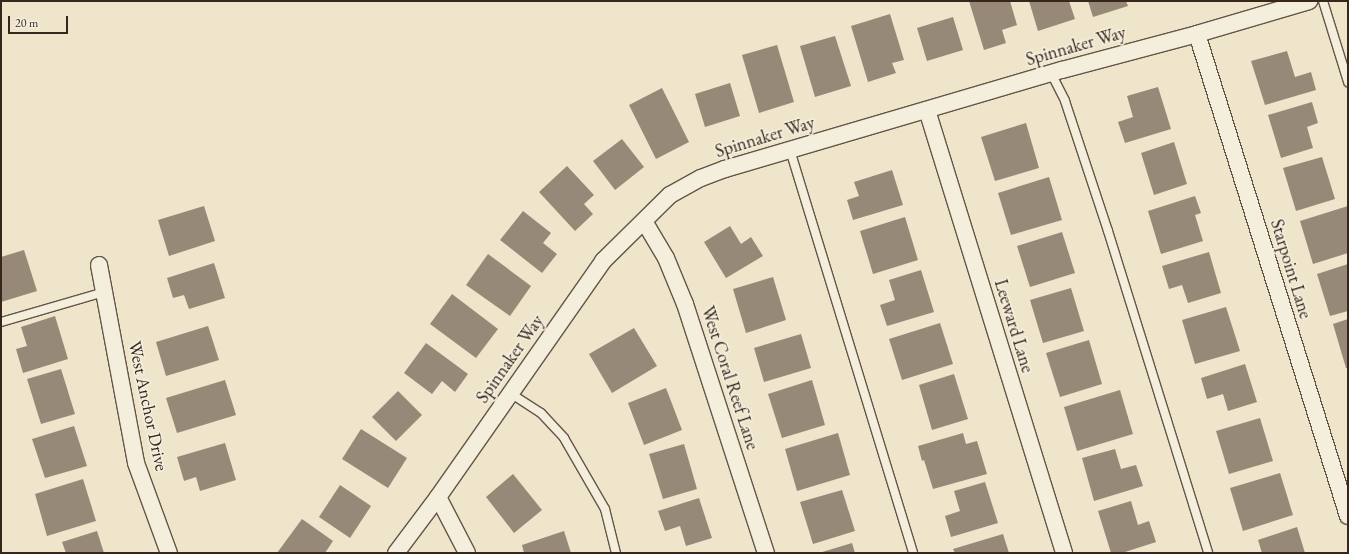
<!DOCTYPE html>
<html>
<head>
<meta charset="utf-8">
<style>
  body { margin:0 }
  #map { position:relative; width:1349px; height:554px; overflow:hidden; background:#eee5cb; font-family:"EB Garamond",serif }
  div>[style] { position:absolute }
  .building>* { inset:0; background:#978977 }
  .roads { filter:drop-shadow(1px 0 #665547) drop-shadow(-1px 0 #665547) drop-shadow(0 1px #665547) drop-shadow(0 -1px #665547) }
  .lane>* { height:8px; margin:-4px; padding:0 4px; transform-origin:4px; border-radius:4px; background:#f4eedd }
  .street>* { height:16px; margin:-8px; padding:0 8px; transform-origin:8px; border-radius:8px; background:#f4eedd }
  span { translate:-50% -50%; white-space:nowrap; text-align:center; line-height:1.15; -webkit-text-stroke:3.5px #f4eedd; paint-order:stroke }
  .street-label { font-size:18px; color:#38251b }
  .frame { position:absolute; inset:0; border:2px solid #38251b; pointer-events:none }
  .scale { position:absolute; left:8px; top:16px; width:60px; height:18px; box-sizing:border-box; border:2px solid #38251b; border-top:0; padding-left:5px; font-size:12px; line-height:14px; white-space:nowrap; color:#38251b; -webkit-text-stroke:3px #f4eedd; paint-order:stroke }
</style>
</head>
<body>
<div id="map">
  <div class="building">
    <i style="clip-path:polygon(969px 1px,1010px 1px,1017px 25px,1002px 30px,1006px 43px,984px 50px)"></i>
    <i style="clip-path:polygon(1029px 1px,1069px 1px,1075px 19px,1038px 31px)"></i>
    <i style="clip-path:polygon(1088px 1px,1126px 1px,1128px 6px,1093px 17px)"></i>
    <i style="clip-path:polygon(890px 14px,904px 60px,892px 63px,896px 73px,868px 82px,851px 26px)"></i>
    <i style="clip-path:polygon(953px 17px,963px 50px,927px 61px,917px 28px)"></i>
    <i style="clip-path:polygon(835px 36px,851px 86px,815px 97px,800px 46px)"></i>
    <i style="clip-path:polygon(777px 45px,794px 102px,759px 113px,742px 55px)"></i>
    <i style="clip-path:polygon(1287px 51px,1295px 77px,1311px 72px,1316px 90px,1265px 105px,1251px 61px)"></i>
    <i style="clip-path:polygon(730px 83px,740px 116px,705px 127px,695px 94px)"></i>
    <i style="clip-path:polygon(1158px 87px,1171px 129px,1125px 143px,1118px 122px,1133px 117px,1127px 96px)"></i>
    <i style="clip-path:polygon(662px 88px,689px 142px,656px 159px,629px 105px)"></i>
    <i style="clip-path:polygon(1312px 102px,1318px 123px,1307px 127px,1313px 148px,1281px 158px,1268px 115px)"></i>
    <i style="clip-path:polygon(1026px 123px,1039px 168px,995px 181px,981px 137px)"></i>
    <i style="clip-path:polygon(622px 139px,644px 167px,615px 190px,593px 161px)"></i>
    <i style="clip-path:polygon(1174px 142px,1187px 184px,1154px 195px,1141px 153px)"></i>
    <i style="clip-path:polygon(1322px 157px,1335px 199px,1296px 211px,1283px 168px)"></i>
    <i style="clip-path:polygon(567px 166px,594px 195px,584px 204px,593px 214px,575px 231px,539px 192px)"></i>
    <i style="clip-path:polygon(892px 170px,903px 205px,853px 220px,847px 200px,859px 196px,854px 182px)"></i>
    <i style="clip-path:polygon(1049px 177px,1062px 220px,1011px 235px,998px 193px)"></i>
    <i style="clip-path:polygon(1195px 196px,1201px 213px,1195px 215px,1203px 241px,1161px 254px,1148px 211px)"></i>
    <i style="clip-path:polygon(204px 206px,215px 241px,169px 256px,158px 220px)"></i>
    <i style="clip-path:polygon(1348px 206px,1348px 253px,1313px 264px,1300px 221px)"></i>
    <i style="clip-path:polygon(523px 211px,551px 233px,543px 243px,557px 254px,542px 273px,500px 240px)"></i>
    <i style="clip-path:polygon(905px 217px,918px 260px,873px 274px,860px 231px)"></i>
    <i style="clip-path:polygon(730px 226px,741px 244px,751px 237px,763px 256px,726px 278px,704px 242px)"></i>
    <i style="clip-path:polygon(1062px 232px,1075px 273px,1030px 287px,1017px 246px)"></i>
    <i style="clip-path:polygon(24px 250px,37px 291px,1px 302px,1px 257px)"></i>
    <i style="clip-path:polygon(1209px 252px,1221px 293px,1188px 303px,1182px 285px,1169px 289px,1162px 266px)"></i>
    <i style="clip-path:polygon(488px 254px,531px 286px,510px 316px,466px 285px)"></i>
    <i style="clip-path:polygon(214px 263px,225px 298px,189px 309px,184px 295px,173px 298px,167px 278px)"></i>
    <i style="clip-path:polygon(1348px 264px,1348px 311px,1330px 316px,1317px 274px)"></i>
    <i style="clip-path:polygon(921px 270px,934px 312px,887px 326px,880px 305px,895px 300px,889px 280px)"></i>
    <i style="clip-path:polygon(773px 277px,786px 320px,746px 333px,733px 289px)"></i>
    <i style="clip-path:polygon(1071px 288px,1084px 331px,1043px 343px,1030px 300px)"></i>
    <i style="clip-path:polygon(452px 294px,498px 329px,476px 358px,430px 324px)"></i>
    <i style="clip-path:polygon(1226px 307px,1240px 351px,1195px 364px,1182px 320px)"></i>
    <i style="clip-path:polygon(55px 316px,68px 359px,23px 373px,16px 349px,27px 346px,21px 327px)"></i>
    <i style="clip-path:polygon(1348px 319px,1348px 368px,1346px 368px,1333px 324px)"></i>
    <i style="clip-path:polygon(940px 323px,953px 364px,902px 380px,889px 339px)"></i>
    <i style="clip-path:polygon(208px 326px,219px 360px,166px 376px,156px 342px)"></i>
    <i style="clip-path:polygon(634px 328px,657px 366px,612px 393px,589px 354px)"></i>
    <i style="clip-path:polygon(801px 334px,811px 368px,764px 382px,754px 348px)"></i>
    <i style="clip-path:polygon(1089px 340px,1102px 384px,1060px 397px,1046px 353px)"></i>
    <i style="clip-path:polygon(426px 343px,468px 374px,455px 392px,442px 381px,432px 394px,404px 373px)"></i>
    <i style="clip-path:polygon(1245px 364px,1257px 402px,1228px 411px,1223px 394px,1207px 399px,1201px 378px)"></i>
    <i style="clip-path:polygon(61px 369px,75px 414px,41px 424px,27px 379px)"></i>
    <i style="clip-path:polygon(954px 374px,968px 419px,932px 430px,919px 385px)"></i>
    <i style="clip-path:polygon(225px 380px,236px 415px,177px 433px,166px 398px)"></i>
    <i style="clip-path:polygon(812px 380px,825px 425px,782px 438px,768px 394px)"></i>
    <i style="clip-path:polygon(666px 388px,682px 430px,644px 445px,628px 403px)"></i>
    <i style="clip-path:polygon(1120px 390px,1133px 434px,1077px 451px,1064px 407px)"></i>
    <i style="clip-path:polygon(398px 391px,422px 415px,396px 441px,372px 417px)"></i>
    <i style="clip-path:polygon(1260px 418px,1273px 461px,1229px 474px,1216px 431px)"></i>
    <i style="clip-path:polygon(74px 426px,87px 466px,45px 478px,32px 439px)"></i>
    <i style="clip-path:polygon(361px 429px,407px 458px,388px 488px,342px 459px)"></i>
    <i style="clip-path:polygon(838px 433px,850px 475px,797px 491px,785px 449px)"></i>
    <i style="clip-path:polygon(963px 433px,966px 444px,977px 441px,987px 474px,933px 489px,924px 460px,922px 461px,918px 446px)"></i>
    <i style="clip-path:polygon(225px 443px,236px 480px,200px 491px,196px 477px,184px 481px,177px 457px)"></i>
    <i style="clip-path:polygon(684px 444px,697px 489px,663px 499px,649px 454px)"></i>
    <i style="clip-path:polygon(1115px 449px,1121px 469px,1136px 465px,1143px 486px,1094px 501px,1082px 458px)"></i>
    <i style="clip-path:polygon(1280px 473px,1293px 515px,1243px 531px,1230px 488px)"></i>
    <i style="clip-path:polygon(513px 474px,542px 510px,514px 533px,486px 497px)"></i>
    <i style="clip-path:polygon(83px 479px,96px 521px,47px 536px,35px 494px)"></i>
    <i style="clip-path:polygon(985px 482px,998px 523px,951px 537px,945px 516px,960px 511px,954px 491px)"></i>
    <i style="clip-path:polygon(340px 485px,371px 506px,350px 538px,319px 517px)"></i>
    <i style="clip-path:polygon(842px 490px,855px 531px,813px 544px,800px 502px)"></i>
    <i style="clip-path:polygon(699px 498px,712px 538px,686px 546px,680px 526px,665px 531px,658px 511px)"></i>
    <i style="clip-path:polygon(1131px 501px,1138px 525px,1149px 521px,1156px 542px,1122px 553px,1111px 553px,1098px 511px)"></i>
    <i style="clip-path:polygon(302px 519px,333px 541px,325px 553px,277px 553px)"></i>
    <i style="clip-path:polygon(1297px 527px,1305px 553px,1262px 553px,1258px 540px)"></i>
    <i style="clip-path:polygon(97px 531px,104px 553px,66px 553px,62px 542px)"></i>
    <i style="clip-path:polygon(564px 531px,571px 553px,524px 553px,522px 545px)"></i>
    <i style="clip-path:polygon(1003px 534px,1009px 553px,955px 553px,953px 549px)"></i>
    <i style="clip-path:polygon(852px 543px,855px 553px,819px 553px)"></i>
  </div>
  <div class="roads">
    <div class="lane">
      <i style="left:1323px;top:1px;width:85px;rotate:72.8deg"></i>
      <i style="left:1051px;top:73px;width:31px;rotate:63deg"></i>
      <i style="left:1065px;top:101px;width:137px;rotate:71.7deg"></i>
      <i style="left:1108px;top:231px;width:337px;rotate:72.7deg"></i>
      <i style="left:790px;top:150px;width:421px;rotate:73deg"></i>
      <i style="left:1px;top:322px;width:107px;rotate:-16.2deg"></i>
      <i style="left:510px;top:393px;width:37px;rotate:33deg"></i>
      <i style="left:541px;top:413px;width:34px;rotate:47deg"></i>
      <i style="left:564px;top:438px;width:82px;rotate:60deg"></i>
      <i style="left:605px;top:509px;width:45px;rotate:76deg"></i>
    </div>
    <div class="street">
      <i style="left:1197px;top:34px;width:505px;rotate:72.61deg"></i>
      <i style="left:927px;top:110px;width:464px;rotate:72.8deg"></i>
      <i style="left:644px;top:221px;width:43px;rotate:59.3deg"></i>
      <i style="left:666px;top:258px;width:50px;rotate:67.6deg"></i>
      <i style="left:685px;top:304px;width:262px;rotate:72deg"></i>
      <i style="left:99px;top:265px;width:201px;rotate:79.4deg"></i>
      <i style="left:136px;top:463px;width:96px;rotate:69.9deg"></i>
      <i style="left:438px;top:497px;width:63px;rotate:62.6deg"></i>
      <i style="left:396px;top:553px;width:70px;rotate:-53.1deg"></i>
      <i style="left:438px;top:497px;width:288px;rotate:-55deg"></i>
      <i style="left:603px;top:261px;width:94px;rotate:-44.6deg"></i>
      <i style="left:670px;top:195px;width:35px;rotate:-29deg"></i>
      <i style="left:701px;top:178px;width:26px;rotate:-21deg"></i>
      <i style="left:725px;top:169px;width:351px;rotate:-16.4deg"></i>
      <i style="left:1062px;top:70px;width:140px;rotate:-14.9deg"></i>
      <i style="left:1197px;top:34px;width:117px;rotate:-16.4deg"></i>
    </div>
  </div>
  <div class="street-label">
    <span style="left:1076px;top:46px;rotate:-16deg">Spinnaker Way</span>
    <span style="left:765px;top:137px;rotate:-17deg">Spinnaker Way</span>
    <span style="left:1291px;top:269px;rotate:73deg">Starpoint Lane</span>
    <span style="left:1014px;top:326px;rotate:73deg">Leeward Lane</span>
    <span style="left:510px;top:359px;rotate:-55deg">Spinnaker Way</span>
    <span style="left:730px;top:378px;rotate:72deg">West Coral Reef Lane</span>
    <span style="left:148px;top:406px;rotate:78deg">West Anchor Drive</span>
  </div>
  <div class="frame"></div>
  <div class="scale">20 m</div>
</div>
</body>
</html>
